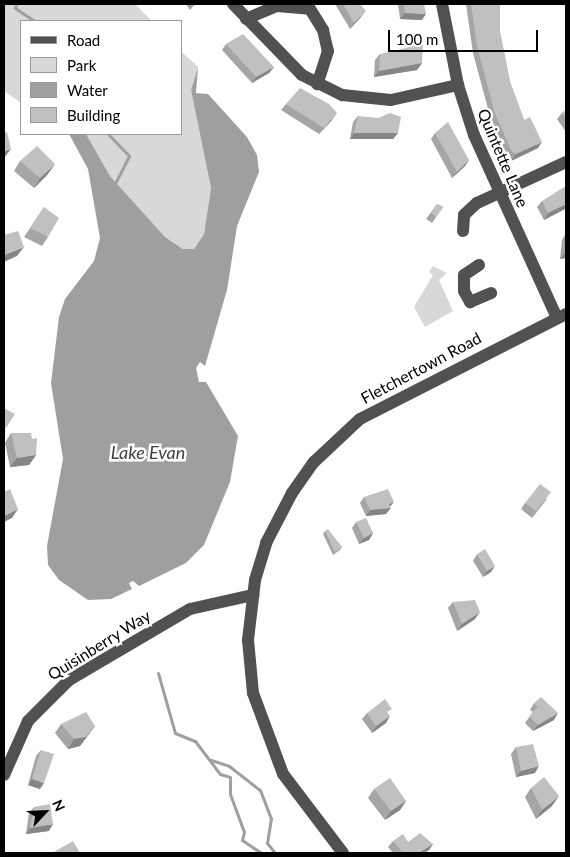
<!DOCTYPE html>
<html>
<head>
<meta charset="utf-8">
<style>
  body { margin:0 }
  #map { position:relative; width:570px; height:857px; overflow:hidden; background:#fff; font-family:Lato,sans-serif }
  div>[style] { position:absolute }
  .green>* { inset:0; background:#d8d8d8 }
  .water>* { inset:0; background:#9f9f9f }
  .stream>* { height:3px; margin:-1.5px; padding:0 1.5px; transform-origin:1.5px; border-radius:1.5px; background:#9f9f9f }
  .minor>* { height:12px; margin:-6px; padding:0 6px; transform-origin:6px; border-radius:6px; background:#515151 }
  .wall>* { inset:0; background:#a5a5a5 }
  .shaded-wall>* { inset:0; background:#868686 }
  .building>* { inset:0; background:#c0c0c0 }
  span { translate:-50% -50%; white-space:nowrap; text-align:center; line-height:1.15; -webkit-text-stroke:5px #fff; paint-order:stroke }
  .street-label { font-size:16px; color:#000 }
  .water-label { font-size:18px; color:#404040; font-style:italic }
  .frame { position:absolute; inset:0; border:5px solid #000; pointer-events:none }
  .legend { position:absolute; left:20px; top:20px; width:162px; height:115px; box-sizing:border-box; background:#fff; border:1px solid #999; margin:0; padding:6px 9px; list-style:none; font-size:15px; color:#000 }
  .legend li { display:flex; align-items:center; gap:10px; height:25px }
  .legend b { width:25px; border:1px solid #999 }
  .north { position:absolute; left:20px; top:787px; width:50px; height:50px; -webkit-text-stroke:4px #fff; paint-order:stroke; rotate:65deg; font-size:14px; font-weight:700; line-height:20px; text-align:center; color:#000 }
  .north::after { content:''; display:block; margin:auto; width:18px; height:22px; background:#000; clip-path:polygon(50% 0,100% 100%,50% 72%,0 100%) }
  .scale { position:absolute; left:388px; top:30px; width:150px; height:22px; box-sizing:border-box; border:2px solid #000; border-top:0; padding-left:6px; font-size:15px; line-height:18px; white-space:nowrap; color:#000; -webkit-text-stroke:4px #fff; paint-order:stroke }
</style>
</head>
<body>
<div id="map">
  <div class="green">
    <i style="clip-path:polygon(4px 4px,135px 4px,152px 21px,21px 21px,21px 103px,4px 91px)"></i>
    <i style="clip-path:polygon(181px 51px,198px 67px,191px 90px,211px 188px,204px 234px,194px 249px,183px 249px,165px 237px,110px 176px,86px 134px,181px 134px)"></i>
    <i style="clip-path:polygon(433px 266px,447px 273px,439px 280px,453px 311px,425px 327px,414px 307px,433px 275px,429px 272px)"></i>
  </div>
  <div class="water">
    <i style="clip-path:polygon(198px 67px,196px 93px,208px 94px,247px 137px,257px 155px,259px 172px,237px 226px,227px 290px,205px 366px,200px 362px,196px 368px,199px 382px,206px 382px,238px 436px,230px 482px,204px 545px,186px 563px,139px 586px,133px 581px,129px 583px,132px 589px,111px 599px,88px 600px,59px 580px,48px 565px,47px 546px,63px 459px,51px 383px,59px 317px,65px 299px,94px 261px,100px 238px,88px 169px,69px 134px,86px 134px,110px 176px,165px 237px,183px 249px,194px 249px,204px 234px,211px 188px,191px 90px)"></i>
  </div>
  <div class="stream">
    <i style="left:16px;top:4px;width:4px;rotate:104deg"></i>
    <i style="left:15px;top:8px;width:23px;rotate:34deg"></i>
    <i style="left:108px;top:134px;width:30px;rotate:46deg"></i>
    <i style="left:129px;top:156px;width:29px;rotate:117deg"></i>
    <i style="left:158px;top:673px;width:62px;rotate:74.2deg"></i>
    <i style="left:175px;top:733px;width:22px;rotate:22deg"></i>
    <i style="left:195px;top:741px;width:41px;rotate:52.9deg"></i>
    <i style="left:220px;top:774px;width:10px;rotate:17deg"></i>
    <i style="left:230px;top:777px;width:17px;rotate:90deg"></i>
    <i style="left:230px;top:794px;width:40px;rotate:69.8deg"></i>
    <i style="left:244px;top:832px;width:8px;rotate:104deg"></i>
    <i style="left:242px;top:840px;width:23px;rotate:34deg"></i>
    <i style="left:211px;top:760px;width:19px;rotate:18deg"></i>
    <i style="left:229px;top:766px;width:39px;rotate:38deg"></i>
    <i style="left:260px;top:790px;width:30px;rotate:69deg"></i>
    <i style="left:271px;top:818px;width:25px;rotate:99deg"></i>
    <i style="left:267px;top:843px;width:13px;rotate:51deg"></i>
  </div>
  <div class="minor">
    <i style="left:233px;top:4px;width:99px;rotate:45.8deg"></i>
    <i style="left:302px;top:75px;width:45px;rotate:26.6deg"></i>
    <i style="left:342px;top:95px;width:49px;rotate:5.8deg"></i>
    <i style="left:391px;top:100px;width:69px;rotate:-12.6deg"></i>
    <i style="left:442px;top:4px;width:83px;rotate:78.8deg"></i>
    <i style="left:458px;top:85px;width:52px;rotate:72.3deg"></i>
    <i style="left:474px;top:135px;width:201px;rotate:65.6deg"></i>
    <i style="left:246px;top:19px;width:34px;rotate:-23deg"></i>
    <i style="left:277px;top:6px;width:33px;rotate:5deg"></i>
    <i style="left:310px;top:9px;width:25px;rotate:58deg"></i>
    <i style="left:323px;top:30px;width:22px;rotate:77deg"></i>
    <i style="left:328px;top:51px;width:35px;rotate:108deg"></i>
    <i style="left:463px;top:231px;width:16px;rotate:-86deg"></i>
    <i style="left:464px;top:215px;width:18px;rotate:-43deg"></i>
    <i style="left:477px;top:203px;width:98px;rotate:-24.7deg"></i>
    <i style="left:479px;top:265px;width:18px;rotate:146deg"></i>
    <i style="left:464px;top:275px;width:16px;rotate:90deg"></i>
    <i style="left:464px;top:291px;width:13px;rotate:61deg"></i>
    <i style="left:470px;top:302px;width:23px;rotate:-23deg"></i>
    <i style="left:4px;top:775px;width:59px;rotate:-66deg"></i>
    <i style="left:28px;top:721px;width:58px;rotate:-45deg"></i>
    <i style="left:69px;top:680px;width:140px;rotate:-30.4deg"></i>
    <i style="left:190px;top:609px;width:65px;rotate:-12.5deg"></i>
    <i style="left:343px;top:853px;width:99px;rotate:-127.2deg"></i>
    <i style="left:283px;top:774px;width:86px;rotate:-110.3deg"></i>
    <i style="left:253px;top:693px;width:53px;rotate:-95.4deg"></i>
    <i style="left:248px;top:640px;width:60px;rotate:-83.3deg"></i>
    <i style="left:255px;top:580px;width:39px;rotate:-73deg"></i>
    <i style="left:266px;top:543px;width:56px;rotate:-62.5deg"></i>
    <i style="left:292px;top:493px;width:38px;rotate:-55deg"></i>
    <i style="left:314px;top:462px;width:63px;rotate:-43.1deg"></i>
    <i style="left:360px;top:419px;width:231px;rotate:-27deg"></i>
  </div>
  <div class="wall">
    <i style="clip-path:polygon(186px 4px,195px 4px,190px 10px)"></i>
    <i style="clip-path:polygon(335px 4px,360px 4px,361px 17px,350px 29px)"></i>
    <i style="clip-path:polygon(398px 4px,424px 4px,422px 20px,400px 19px)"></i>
    <i style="clip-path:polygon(466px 4px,500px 4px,500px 32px,510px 82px,524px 120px,538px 148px,511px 161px,507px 157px,491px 120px,473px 53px)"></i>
    <i style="clip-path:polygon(226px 44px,274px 67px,269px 73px,252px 83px,222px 50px)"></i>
    <i style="clip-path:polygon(380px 54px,422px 63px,417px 70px,374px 77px,375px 60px)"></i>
    <i style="clip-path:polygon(286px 104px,332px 120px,319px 134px,281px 110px)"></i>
    <i style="clip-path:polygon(566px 110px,566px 132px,557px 119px,562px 113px)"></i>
    <i style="clip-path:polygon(358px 116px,398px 133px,393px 139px,350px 139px,353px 122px)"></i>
    <i style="clip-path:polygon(435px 133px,469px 160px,465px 166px,452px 178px,431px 139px)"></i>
    <i style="clip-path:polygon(20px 161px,48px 174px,34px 188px,14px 171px)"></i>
    <i style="clip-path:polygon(542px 201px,565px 209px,544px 220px,537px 207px)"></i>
    <i style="clip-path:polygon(437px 204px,443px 207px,432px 223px,426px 219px)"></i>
    <i style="clip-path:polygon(44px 207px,48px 237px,42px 246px,24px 237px)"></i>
    <i style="clip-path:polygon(566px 233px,566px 258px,560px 259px,562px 240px)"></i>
    <i style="clip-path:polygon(11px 433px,36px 455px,29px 465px,10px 467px,5px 443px)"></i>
    <i style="clip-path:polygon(364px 497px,390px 507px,386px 514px,366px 516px,360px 503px)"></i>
    <i style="clip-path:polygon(547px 499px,532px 518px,521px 509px,525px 503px)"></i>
    <i style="clip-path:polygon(356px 522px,373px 533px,369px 540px,359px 544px,352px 528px)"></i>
    <i style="clip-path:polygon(325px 531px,342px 547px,340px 550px,333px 555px,323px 534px)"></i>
    <i style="clip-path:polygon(477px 554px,491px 572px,483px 577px,473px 561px)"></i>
    <i style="clip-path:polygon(453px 602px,475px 619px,457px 631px,448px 608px)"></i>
    <i style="clip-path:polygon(534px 703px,554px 720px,533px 731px,525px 723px,533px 712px,530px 710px)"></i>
    <i style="clip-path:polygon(367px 713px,388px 714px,386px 723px,372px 733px,362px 719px)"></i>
    <i style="clip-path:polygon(61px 724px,95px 726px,80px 746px,68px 749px,55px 733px)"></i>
    <i style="clip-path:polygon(516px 747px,535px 773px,516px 777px,511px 754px)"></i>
    <i style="clip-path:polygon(41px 750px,40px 789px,28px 785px,36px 756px)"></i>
    <i style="clip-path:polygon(531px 788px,552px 806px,536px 819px,525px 797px)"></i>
    <i style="clip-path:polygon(374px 789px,406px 801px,400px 810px,385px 820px,368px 798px)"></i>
    <i style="clip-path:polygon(34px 807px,49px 831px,26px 834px,29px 813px)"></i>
    <i style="clip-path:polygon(393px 841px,408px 842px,433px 844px,429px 850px,424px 853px,393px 853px,388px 847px)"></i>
  </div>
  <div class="shaded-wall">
    <i style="clip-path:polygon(366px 11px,361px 17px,350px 29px,354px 23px)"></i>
    <i style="clip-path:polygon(405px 13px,426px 14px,422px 20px,400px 19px)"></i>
    <i style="clip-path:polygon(422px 63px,417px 70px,374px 77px,379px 71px)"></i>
    <i style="clip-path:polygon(274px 67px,269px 73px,252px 83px,256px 77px)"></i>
    <i style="clip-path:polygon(337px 113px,332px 120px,319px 134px,324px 128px)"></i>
    <i style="clip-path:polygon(354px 133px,398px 133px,393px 139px,350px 139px)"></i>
    <i style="clip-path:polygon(542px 142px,538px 148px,511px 161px,516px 154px)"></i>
    <i style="clip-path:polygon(11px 149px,4px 158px,4px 159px,4px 151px)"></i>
    <i style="clip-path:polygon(469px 160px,465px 166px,452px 178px,457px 172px)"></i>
    <i style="clip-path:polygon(55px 164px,48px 174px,34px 188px,40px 178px)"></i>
    <i style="clip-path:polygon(566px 204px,566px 207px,565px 209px,544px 220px,548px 213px)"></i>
    <i style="clip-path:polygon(24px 247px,17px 256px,4px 262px,4px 255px)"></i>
    <i style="clip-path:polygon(565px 253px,566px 253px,566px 258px,560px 259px)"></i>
    <i style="clip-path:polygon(36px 455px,29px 465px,10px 467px,17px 458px)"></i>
    <i style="clip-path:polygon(394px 502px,389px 508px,391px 508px,386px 514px,366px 516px,370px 510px)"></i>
    <i style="clip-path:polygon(18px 509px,12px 518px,4px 522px,4px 516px)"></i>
    <i style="clip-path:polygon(373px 533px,369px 540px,359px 544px,364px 538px)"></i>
    <i style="clip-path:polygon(495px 566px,491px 572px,483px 577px,487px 571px)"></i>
    <i style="clip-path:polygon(480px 612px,475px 619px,457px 631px,462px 624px)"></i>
    <i style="clip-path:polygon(558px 713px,554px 720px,533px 731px,538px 725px)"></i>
    <i style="clip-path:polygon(390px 716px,386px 723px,372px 733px,376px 726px)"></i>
    <i style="clip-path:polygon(95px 726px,80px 746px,68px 749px,74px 739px)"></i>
    <i style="clip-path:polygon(539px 766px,535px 773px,516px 777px,521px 771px)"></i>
    <i style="clip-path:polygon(32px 779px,44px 783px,40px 789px,28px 785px)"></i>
    <i style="clip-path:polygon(559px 796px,552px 806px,536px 819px,542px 810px)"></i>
    <i style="clip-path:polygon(406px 801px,400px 810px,385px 820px,391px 811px)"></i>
    <i style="clip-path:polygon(53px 824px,49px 831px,26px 834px,30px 828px)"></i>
    <i style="clip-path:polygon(433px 844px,429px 850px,424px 853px,419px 853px)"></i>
  </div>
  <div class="building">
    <i style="clip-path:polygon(343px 4px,360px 4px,366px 11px,354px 23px)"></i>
    <i style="clip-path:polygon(404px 4px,424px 4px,426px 14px,405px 13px)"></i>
    <i style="clip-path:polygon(471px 4px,500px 4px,500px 32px,510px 82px,524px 120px,530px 117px,542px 142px,516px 154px,511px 150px,495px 114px,477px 46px)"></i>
    <i style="clip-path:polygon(243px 34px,274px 67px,256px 77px,226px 44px)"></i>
    <i style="clip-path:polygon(423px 44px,422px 63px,379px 71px,380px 54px)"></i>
    <i style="clip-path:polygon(300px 88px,329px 104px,337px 113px,324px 128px,286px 104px)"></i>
    <i style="clip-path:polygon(566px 110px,566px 119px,562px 113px)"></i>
    <i style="clip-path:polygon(390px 113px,401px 117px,398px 133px,354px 133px,358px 116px,378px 118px)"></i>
    <i style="clip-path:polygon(448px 122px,469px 160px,457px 172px,435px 133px)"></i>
    <i style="clip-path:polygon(7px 132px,11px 149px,4px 151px,4px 133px)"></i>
    <i style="clip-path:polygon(37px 146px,55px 164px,40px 178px,20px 161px)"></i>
    <i style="clip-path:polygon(566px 186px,566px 204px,548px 213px,542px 201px)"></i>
    <i style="clip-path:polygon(437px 204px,443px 207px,436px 217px,431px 213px)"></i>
    <i style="clip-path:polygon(44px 207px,59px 218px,48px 237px,30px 228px)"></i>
    <i style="clip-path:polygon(18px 231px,24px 247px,4px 255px,4px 235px)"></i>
    <i style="clip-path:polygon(4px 408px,15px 414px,6px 428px,4px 427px)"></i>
    <i style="clip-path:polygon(11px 433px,31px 433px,32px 439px,37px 438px,36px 455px,17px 458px)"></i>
    <i style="clip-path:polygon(540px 484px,551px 492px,536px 511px,525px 503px)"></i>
    <i style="clip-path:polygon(10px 489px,18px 509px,4px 516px,4px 492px)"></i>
    <i style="clip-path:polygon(388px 489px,394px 502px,389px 504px,391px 508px,370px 510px,364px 497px)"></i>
    <i style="clip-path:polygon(366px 518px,373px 533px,364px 538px,356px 522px)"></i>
    <i style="clip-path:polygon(328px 529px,342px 547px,335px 552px,325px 531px)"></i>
    <i style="clip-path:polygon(485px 549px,495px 566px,487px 571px,477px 554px)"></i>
    <i style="clip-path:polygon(475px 600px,480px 612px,462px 624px,453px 602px)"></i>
    <i style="clip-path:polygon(541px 697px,558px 713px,538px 725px,529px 716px,538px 707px,534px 703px)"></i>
    <i style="clip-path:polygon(385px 699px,392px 709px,387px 712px,390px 716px,376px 726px,367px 713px)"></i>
    <i style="clip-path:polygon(86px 712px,95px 726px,86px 737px,74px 739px,61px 724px)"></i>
    <i style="clip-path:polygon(533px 744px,539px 766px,521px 771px,516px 747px)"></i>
    <i style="clip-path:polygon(41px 750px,54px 754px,44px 783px,32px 779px)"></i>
    <i style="clip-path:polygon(544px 777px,559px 796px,542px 810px,531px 788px)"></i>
    <i style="clip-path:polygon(390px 778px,406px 801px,391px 811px,374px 789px)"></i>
    <i style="clip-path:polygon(50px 804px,53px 824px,30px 828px,34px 807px)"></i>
    <i style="clip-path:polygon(420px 833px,433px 844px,419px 853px,403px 853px,393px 841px,403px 834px,408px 842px)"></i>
    <i style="clip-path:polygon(73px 841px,80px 853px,52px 853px)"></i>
  </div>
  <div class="street-label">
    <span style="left:503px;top:158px;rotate:67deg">Quintette Lane</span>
    <span style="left:421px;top:368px;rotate:-28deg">Fletchertown Road</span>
    <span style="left:99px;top:645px;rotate:-32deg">Quisinberry Way</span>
  </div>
  <div class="water-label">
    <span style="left:148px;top:452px">Lake Evan</span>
  </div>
  <div class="frame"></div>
  <ul class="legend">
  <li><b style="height:6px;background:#515151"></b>Road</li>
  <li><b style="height:14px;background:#d8d8d8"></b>Park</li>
  <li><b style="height:14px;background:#9f9f9f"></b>Water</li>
  <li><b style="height:14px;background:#c0c0c0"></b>Building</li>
  </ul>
  <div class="north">N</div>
  <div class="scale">100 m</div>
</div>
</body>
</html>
